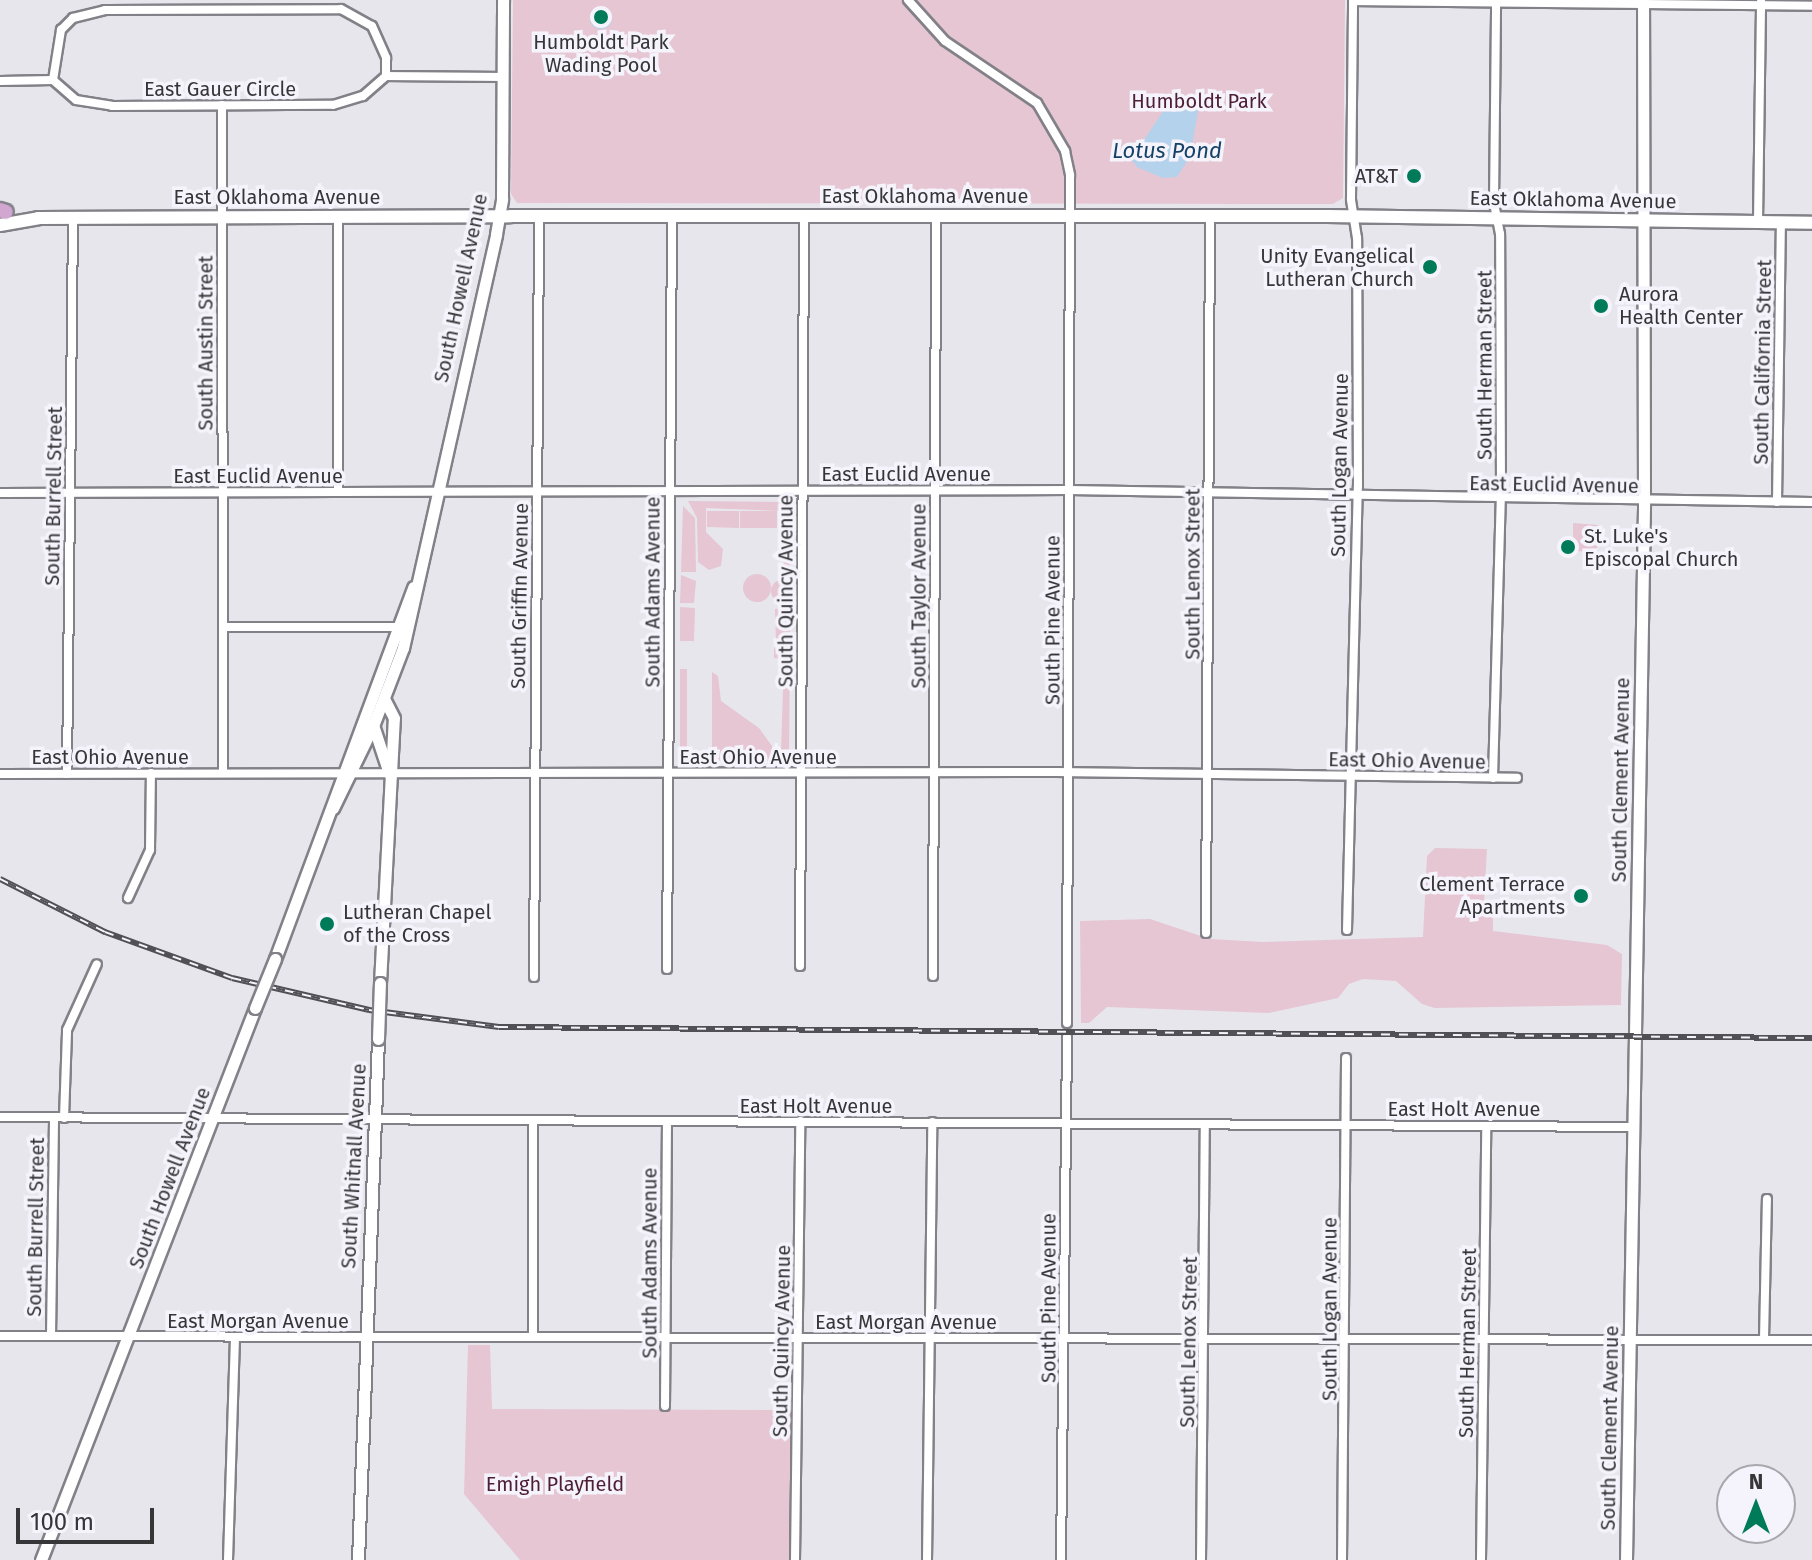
<!DOCTYPE html>
<html>
<head>
<meta charset="utf-8">
<style>
  body { margin:0 }
  #map { position:relative; width:1812px; height:1560px; overflow:hidden; background:#e8e6ed; font-family:"Fira Sans",sans-serif }
  div>[style] { position:absolute }
  .green>* { inset:0; background:#e5c6d2 }
  .round { border-radius:50% }
  .water>* { inset:0; background:#b5d2ec }
  .roads { filter:drop-shadow(2px 0 #838188) drop-shadow(-2px 0 #838188) drop-shadow(0 2px #838188) drop-shadow(0 -2px #838188) }
  .minor>* { height:8px; margin:-4px; padding:0 4px; transform-origin:4px; border-radius:4px; background:#fff }
  .tertiary>* { height:11px; margin:-5.5px; padding:0 5.5px; transform-origin:5.5px; border-radius:5.5px; background:#fff }
  .secondary>* { height:12px; margin:-6px; padding:0 6px; transform-origin:6px; border-radius:6px; background:#fff }
  .primary>* { height:14px; margin:-7px; padding:0 7px; transform-origin:7px; border-radius:7px; background:#d1a6d1 }
  .rail>* { height:6px; margin-top:-3px; transform-origin:0; background:repeating-linear-gradient(90deg,#f5f3fb 0 9px,#515054 0 18px); box-sizing:border-box; border-block:2px solid #515054 }
  .bridges { filter:drop-shadow(2px 0 #838188) drop-shadow(-2px 0 #838188) drop-shadow(0 2px #838188) drop-shadow(0 -2px #838188) }
  .tertiary-bridge>* { height:11px; margin:-5.5px; padding:0 5.5px; transform-origin:5.5px; border-radius:5.5px; background:#fff }
  .dots>* { width:22px; height:22px; translate:-50% -50%; box-sizing:border-box; border:4px solid #f5f3fb; border-radius:50% }
  span { translate:-50% -50%; white-space:nowrap; text-align:center; line-height:1.15; -webkit-text-stroke:7px #f5f3fb; paint-order:stroke }
  .poi-label { font-size:20px; color:#363538 }
  .right { translate:-100% -50%; text-align:right }
  .left { translate:0 -50%; text-align:left }
  .street-label { font-size:20px; color:#363538 }
  .park-label { font-size:20px; color:#4e1e34 }
  .water-label { font-size:22px; color:#154266; font-style:italic }
  .north { position:absolute; left:1716px; top:1464px; width:80px; height:80px; box-sizing:border-box; background:#f5f3fb; border:2px solid #a9a7ad; border-radius:50%; rotate:0deg; font-size:22px; font-weight:700; line-height:32px; text-align:center; color:#363538 }
  .north::after { content:''; display:block; margin:auto; width:28px; height:36px; background:#007b59; clip-path:polygon(50% 0,100% 100%,50% 72%,0 100%) }
  .scale { position:absolute; left:16px; top:1508px; width:138px; height:36px; box-sizing:border-box; border:4px solid #363538; border-top:0; padding-left:10px; font-size:24px; line-height:28px; white-space:nowrap; color:#363538; -webkit-text-stroke:6px #f5f3fb; paint-order:stroke }
</style>
</head>
<body>
<div id="map">
  <div class="green">
    <i style="clip-path:polygon(513px 0,1345px 0,1343px 198px,1333px 204px,517px 203px,511px 194px)"></i>
    <i style="clip-path:polygon(688px 501px,784px 502px,785px 504px,780px 511px,706px 508px,706px 532px,723px 549px,721px 566px,709px 570px,698px 562px,697px 518px)"></i>
    <i style="clip-path:polygon(683px 506px,695px 518px,696px 572px,681px 572px)"></i>
    <i style="clip-path:polygon(787px 507px,790px 571px,784px 573px,782px 513px)"></i>
    <i style="clip-path:polygon(707px 511px,739px 511px,739px 528px,707px 527px)"></i>
    <i style="clip-path:polygon(740px 511px,777px 511px,777px 528px,740px 528px)"></i>
    <i style="clip-path:polygon(1573px 523px,1598px 525px,1597px 552px,1573px 551px)"></i>
    <i class="round" style="left:743px;top:574px;width:28px;height:28px"></i>
    <i style="clip-path:polygon(681px 575px,696px 581px,694px 603px,680px 603px)"></i>
    <i class="round" style="left:771px;top:580px;width:22px;height:22px"></i>
    <i style="clip-path:polygon(680px 607px,695px 608px,694px 641px,680px 641px)"></i>
    <i style="clip-path:polygon(790px 608px,790px 642px,776px 642px,775px 609px)"></i>
    <i style="clip-path:polygon(790px 646px,789px 756px,781px 751px,784px 659px,774px 658px,774px 647px)"></i>
    <i style="clip-path:polygon(680px 669px,687px 669px,687px 748px,695px 761px,680px 761px)"></i>
    <i style="clip-path:polygon(712px 672px,718px 676px,721px 701px,759px 728px,783px 761px,703px 761px,703px 755px,712px 754px)"></i>
    <i style="clip-path:polygon(1435px 848px,1487px 849px,1484px 902px,1493px 916px,1493px 931px,1607px 945px,1622px 954px,1621px 1005px,1435px 1008px,1422px 1004px,1396px 981px,1363px 979px,1349px 984px,1338px 998px,1269px 1013px,1107px 1007px,1089px 1023px,1081px 1023px,1080px 921px,1150px 919px,1210px 939px,1263px 942px,1423px 937px,1427px 856px)"></i>
    <i style="clip-path:polygon(468px 1345px,490px 1345px,492px 1409px,791px 1410px,789px 1560px,520px 1560px,464px 1494px)"></i>
  </div>
  <div class="water">
    <i class="round" style="left:590px;top:7px;width:22px;height:22px"></i>
    <i style="clip-path:polygon(1180px 94px,1199px 106px,1190px 157px,1177px 177px,1163px 178px,1137px 167px,1131px 159px,1174px 95px)"></i>
  </div>
  <div class="roads">
    <div class="minor">
      <i style="left:908px;top:0;width:55px;rotate:47.9deg"></i>
      <i style="left:945px;top:41px;width:111px;rotate:34deg"></i>
      <i style="left:1037px;top:103px;width:56px;rotate:59.7deg"></i>
      <i style="left:1065px;top:151px;width:25px;rotate:78deg"></i>
      <i style="left:1070px;top:175px;width:848px;rotate:90.2deg"></i>
      <i style="left:1353px;top:1px;width:459px;rotate:0.6deg"></i>
      <i style="left:53px;top:80px;width:51px;rotate:-80.9deg"></i>
      <i style="left:61px;top:30px;width:17px;rotate:-45deg"></i>
      <i style="left:73px;top:18px;width:33px;rotate:-14deg"></i>
      <i style="left:105px;top:10px;width:236px;rotate:-0.2deg"></i>
      <i style="left:341px;top:9px;width:35px;rotate:29deg"></i>
      <i style="left:372px;top:26px;width:35px;rotate:66deg"></i>
      <i style="left:386px;top:58px;width:18px;rotate:90deg"></i>
      <i style="left:0;top:81px;width:53px;rotate:-1.1deg"></i>
      <i style="left:53px;top:80px;width:30px;rotate:41deg"></i>
      <i style="left:76px;top:100px;width:36px;rotate:9deg"></i>
      <i style="left:112px;top:106px;width:221px;rotate:-0.3deg"></i>
      <i style="left:333px;top:105px;width:31px;rotate:-17deg"></i>
      <i style="left:363px;top:96px;width:30px;rotate:-41deg"></i>
      <i style="left:386px;top:76px;width:116px;rotate:0.5deg"></i>
      <i style="left:222px;top:105px;width:668px;rotate:89.91deg"></i>
      <i style="left:338px;top:217px;width:274px;rotate:90deg"></i>
      <i style="left:1758px;top:222px;width:221px;rotate:-89.2deg"></i>
      <i style="left:0;top:493px;width:1069px;rotate:-0.16deg"></i>
      <i style="left:1069px;top:490px;width:743px;rotate:0.93deg"></i>
      <i style="left:1777px;top:502px;width:279px;rotate:-89.2deg"></i>
      <i style="left:223px;top:627px;width:179px"></i>
      <i style="left:0;top:774px;width:1056px;rotate:-0.11deg"></i>
      <i style="left:1056px;top:772px;width:461px;rotate:0.7deg"></i>
      <i style="left:67px;top:774px;width:556px;rotate:-89.38deg"></i>
      <i style="left:1493px;top:778px;width:289px;rotate:-88.4deg"></i>
      <i style="left:1501px;top:489px;width:255px;rotate:-90.2deg"></i>
      <i style="left:1500px;top:234px;width:32px;rotate:-101deg"></i>
      <i style="left:1494px;top:203px;width:203px;rotate:-89.4deg"></i>
      <i style="left:128px;top:898px;width:53px;rotate:-65.4deg"></i>
      <i style="left:150px;top:850px;width:77px;rotate:-89.3deg"></i>
      <i style="left:1347px;top:930px;width:444px;rotate:-88.6deg"></i>
      <i style="left:1358px;top:486px;width:248px;rotate:-90.2deg"></i>
      <i style="left:1357px;top:238px;width:39px;rotate:-99deg"></i>
      <i style="left:1351px;top:199px;width:199px;rotate:-89.4deg"></i>
      <i style="left:1206px;top:933px;width:717px;rotate:-89.68deg"></i>
      <i style="left:800px;top:966px;width:750px;rotate:-89.69deg"></i>
      <i style="left:667px;top:969px;width:753px;rotate:-89.62deg"></i>
      <i style="left:933px;top:976px;width:760px;rotate:-89.77deg"></i>
      <i style="left:534px;top:977px;width:761px;rotate:-89.62deg"></i>
      <i style="left:0;top:1117px;width:1632px;rotate:0.35deg"></i>
      <i style="left:64px;top:1118px;width:88px;rotate:-88deg"></i>
      <i style="left:67px;top:1030px;width:72px;rotate:-65.6deg"></i>
      <i style="left:533px;top:1120px;width:217px;rotate:90deg"></i>
      <i style="left:0;top:1336px;width:1812px;rotate:0.13deg"></i>
      <i style="left:51px;top:1336px;width:218px;rotate:-89.2deg"></i>
      <i style="left:1764px;top:1339px;width:140px;rotate:-88.8deg"></i>
      <i style="left:665px;top:1406px;width:285px;rotate:-89.6deg"></i>
      <i style="left:228px;top:1560px;width:223px;rotate:-88.2deg"></i>
      <i style="left:795px;top:1560px;width:439px;rotate:-89.3deg"></i>
      <i style="left:927px;top:1560px;width:438px;rotate:-89.3deg"></i>
      <i style="left:1061px;top:1560px;width:523px;rotate:-89.34deg"></i>
      <i style="left:1201px;top:1560px;width:436px;rotate:-89.5deg"></i>
      <i style="left:1342px;top:1560px;width:502px;rotate:-89.54deg"></i>
      <i style="left:1481px;top:1560px;width:434px;rotate:-89.3deg"></i>
    </div>
    <div class="tertiary">
      <i style="left:373px;top:725px;width:51px;rotate:71.6deg"></i>
      <i style="left:333px;top:808px;width:91px;rotate:-64deg"></i>
      <i style="left:373px;top:726px;width:84px;rotate:-69deg"></i>
      <i style="left:403px;top:648px;width:424px;rotate:-77.3deg"></i>
      <i style="left:496px;top:234px;width:36px;rotate:-80deg"></i>
      <i style="left:502px;top:199px;width:199px;rotate:-89.7deg"></i>
      <i style="left:275px;top:959px;width:397px;rotate:-69.6deg"></i>
      <i style="left:380px;top:983px;width:265px;rotate:-87deg"></i>
      <i style="left:394px;top:718px;width:22px;rotate:-117deg"></i>
      <i style="left:41px;top:1560px;width:592px;rotate:-68.81deg"></i>
      <i style="left:358px;top:1560px;width:521px;rotate:-87.8deg"></i>
      <i style="left:1626px;top:1560px;width:1057px;rotate:-89.02deg"></i>
      <i style="left:1644px;top:503px;width:503px;rotate:-90.11deg"></i>
    </div>
    <div class="secondary">
      <i style="left:0;top:225px;width:39px;rotate:-10deg"></i>
      <i style="left:38px;top:218px;width:473px;rotate:-0.2deg"></i>
      <i style="left:511px;top:216px;width:816px"></i>
      <i style="left:1327px;top:216px;width:485px;rotate:0.8deg"></i>
    </div>
    <div class="primary">
      <i style="left:0;top:210px;width:6px;rotate:18deg"></i>
    </div>
  </div>
  <div class="rail">
    <i style="left:0;top:879px;width:118px;rotate:26.8deg"></i>
    <i style="left:105px;top:932px;width:135px;rotate:19.9deg"></i>
    <i style="left:232px;top:978px;width:141px;rotate:13.1deg"></i>
    <i style="left:369px;top:1010px;width:131px;rotate:7.5deg"></i>
    <i style="left:499px;top:1027px;width:1313px;rotate:0.48deg"></i>
  </div>
  <div class="bridges">
    <div class="tertiary-bridge">
      <i style="left:255px;top:1008px;width:53px;rotate:-67.8deg"></i>
      <i style="left:378px;top:1039px;width:56px;rotate:-88deg"></i>
    </div>
  </div>
  <div class="dots">
    <i style="left:601px;top:17px;background:#007b59"></i>
    <i style="left:1414px;top:176px;background:#007b59"></i>
    <i style="left:1430px;top:267px;background:#007b59"></i>
    <i style="left:1601px;top:306px;background:#007b59"></i>
    <i style="left:1568px;top:547px;background:#007b59"></i>
    <i style="left:1581px;top:896px;background:#007b59"></i>
    <i style="left:327px;top:924px;background:#007b59"></i>
  </div>
  <div class="poi-label">
    <span style="left:601px;top:54px">Humboldt Park<br>Wading Pool</span>
    <span class="right" style="left:1398px;top:176px">AT&amp;T</span>
    <span class="right" style="left:1414px;top:268px">Unity Evangelical<br>Lutheran Church</span>
    <span class="left" style="left:1619px;top:306px">Aurora<br>Health Center</span>
    <span class="left" style="left:1584px;top:548px">St. Luke's<br>Episcopal Church</span>
    <span class="right" style="left:1565px;top:896px">Clement Terrace<br>Apartments</span>
    <span class="left" style="left:343px;top:924px">Lutheran Chapel<br>of the Cross</span>
  </div>
  <div class="street-label">
    <span style="left:220px;top:89px">East Gauer Circle</span>
    <span style="left:925px;top:196px">East Oklahoma Avenue</span>
    <span style="left:277px;top:197px">East Oklahoma Avenue</span>
    <span style="left:1573px;top:200px;rotate:1deg">East Oklahoma Avenue</span>
    <span style="left:461px;top:288px;rotate:-78deg">South Howell Avenue</span>
    <span style="left:206px;top:343px;rotate:-90deg">South Austin Street</span>
    <span style="left:1763px;top:362px;rotate:-89deg">South California Street</span>
    <span style="left:1485px;top:365px;rotate:-90deg">South Herman Street</span>
    <span style="left:1340px;top:465px;rotate:-89deg">South Logan Avenue</span>
    <span style="left:906px;top:474px">East Euclid Avenue</span>
    <span style="left:258px;top:476px">East Euclid Avenue</span>
    <span style="left:1554px;top:485px;rotate:1deg">East Euclid Avenue</span>
    <span style="left:54px;top:496px;rotate:-89deg">South Burrell Street</span>
    <span style="left:1193px;top:574px;rotate:-90deg">South Lenox Street</span>
    <span style="left:786px;top:591px;rotate:-90deg">South Quincy Avenue</span>
    <span style="left:653px;top:592px;rotate:-90deg">South Adams Avenue</span>
    <span style="left:520px;top:596px;rotate:-89deg">South Griffin Avenue</span>
    <span style="left:919px;top:596px;rotate:-90deg">South Taylor Avenue</span>
    <span style="left:1053px;top:620px;rotate:-90deg">South Pine Avenue</span>
    <span style="left:110px;top:757px">East Ohio Avenue</span>
    <span style="left:758px;top:757px">East Ohio Avenue</span>
    <span style="left:1407px;top:761px;rotate:1deg">East Ohio Avenue</span>
    <span style="left:1621px;top:780px;rotate:-89deg">South Clement Avenue</span>
    <span style="left:816px;top:1106px">East Holt Avenue</span>
    <span style="left:1464px;top:1109px">East Holt Avenue</span>
    <span style="left:354px;top:1166px;rotate:-87deg">South Whitnall Avenue</span>
    <span style="left:170px;top:1178px;rotate:-69deg">South Howell Avenue</span>
    <span style="left:36px;top:1227px;rotate:-89deg">South Burrell Street</span>
    <span style="left:650px;top:1263px;rotate:-90deg">South Adams Avenue</span>
    <span style="left:1049px;top:1298px;rotate:-90deg">South Pine Avenue</span>
    <span style="left:1330px;top:1309px;rotate:-90deg">South Logan Avenue</span>
    <span style="left:258px;top:1321px">East Morgan Avenue</span>
    <span style="left:906px;top:1322px">East Morgan Avenue</span>
    <span style="left:782px;top:1341px;rotate:-89deg">South Quincy Avenue</span>
    <span style="left:1189px;top:1342px;rotate:-89deg">South Lenox Street</span>
    <span style="left:1468px;top:1343px;rotate:-89deg">South Herman Street</span>
    <span style="left:1610px;top:1428px;rotate:-89deg">South Clement Avenue</span>
  </div>
  <div class="park-label">
    <span style="left:1199px;top:101px">Humboldt Park</span>
    <span style="left:555px;top:1484px">Emigh Playfield</span>
  </div>
  <div class="water-label">
    <span style="left:1167px;top:151px">Lotus Pond</span>
  </div>
  <div class="north">N</div>
  <div class="scale">100 m</div>
</div>
</body>
</html>
